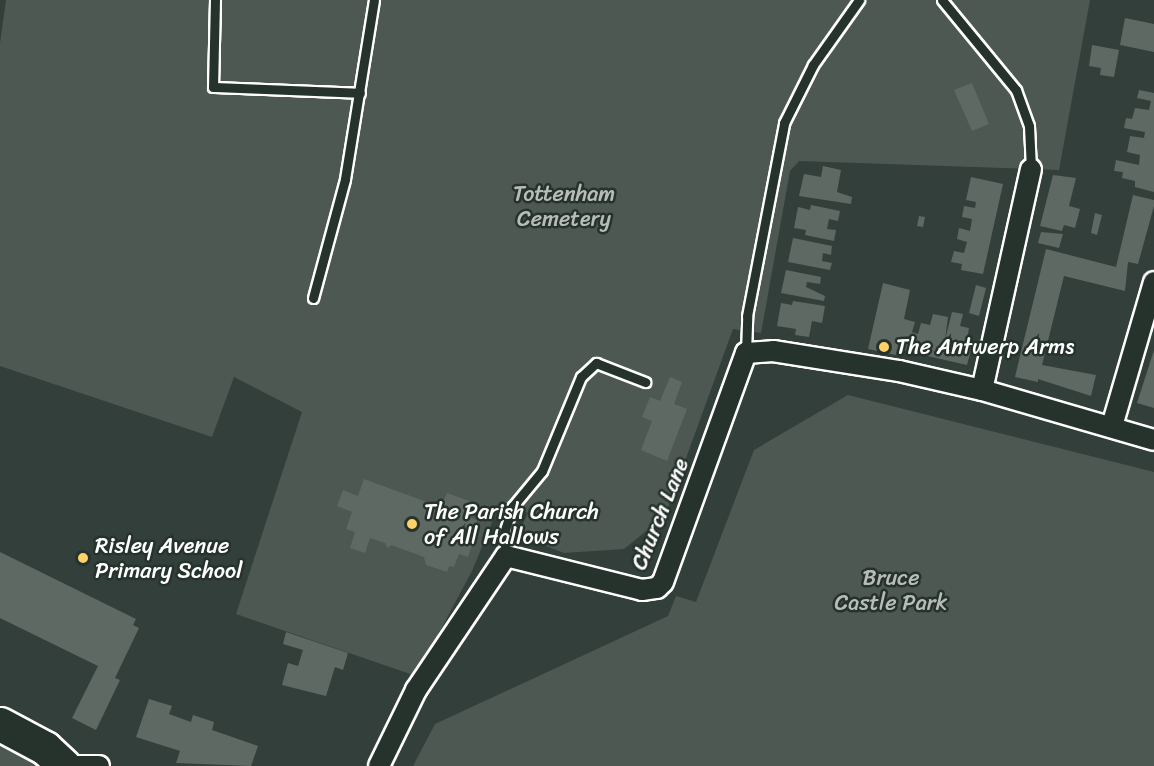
<!DOCTYPE html>
<html>
<head>
<meta charset="utf-8">
<style>
  body { margin:0 }
  #map { position:relative; width:1154px; height:766px; overflow:hidden; background:#333f3a; font-family:Sriracha,sans-serif }
  div>[style] { position:absolute }
  .green>* { inset:0; background:#4d5853 }
  .building>* { inset:0; background:#5f6964 }
  .roads { filter:drop-shadow(2px 0 #fff) drop-shadow(-2px 0 #fff) drop-shadow(0 2px #fff) drop-shadow(0 -2px #fff) }
  .lane>* { height:9px; margin:-4.5px; padding:0 4.5px; transform-origin:4.5px; border-radius:4.5px; background:#26332d }
  .street>* { height:20px; margin:-10px; padding:0 10px; transform-origin:10px; border-radius:10px; background:#26332d }
  .highway>* { height:33px; margin:-16.5px; padding:0 16.5px; transform-origin:16.5px; border-radius:16.5px; background:#26332d }
  .dots>* { width:16px; height:16px; translate:-50% -50%; box-sizing:border-box; border:3px solid #26332d; border-radius:50% }
  span { translate:-50% -50%; white-space:nowrap; text-align:center; line-height:1.15; -webkit-text-stroke:5px #26332d; paint-order:stroke }
  .park-label { font-size:22px; color:#b8bcba }
  .poi-label { font-size:22px; color:#fff }
  .left { translate:0 -50%; text-align:left }
  .street-label { font-size:22px; color:#fff }
</style>
</head>
<body>
<div id="map">
  <div class="green">
    <i style="clip-path:polygon(6px 0,1090px 0,1059px 170px,799px 161px,790px 171px,761px 333px,733px 329px,665px 516px,624px 549px,564px 553px,518px 535px,528px 513px,501px 501px,472px 571px,416px 676px,236px 614px,302px 412px,234px 377px,212px 437px,0 366px,0 43px)"></i>
    <i style="clip-path:polygon(848px 395px,1154px 472px,1154px 766px,413px 766px,435px 724px,668px 616px,676px 596px,696px 602px,754px 450px)"></i>
    <i style="clip-path:polygon(0 732px,45px 766px,0 766px)"></i>
  </div>
  <div class="building">
    <i style="clip-path:polygon(1125px 18px,1154px 24px,1154px 52px,1120px 45px)"></i>
    <i style="clip-path:polygon(1092px 45px,1119px 50px,1114px 77px,1100px 75px,1101px 68px,1089px 66px)"></i>
    <i style="clip-path:polygon(972px 83px,989px 124px,972px 131px,954px 90px)"></i>
    <i style="clip-path:polygon(1139px 90px,1154px 93px,1154px 192px,1135px 187px,1135px 181px,1122px 178px,1123px 172px,1114px 171px,1116px 160px,1139px 165px,1140px 155px,1127px 152px,1130px 136px,1144px 138px,1145px 132px,1124px 128px,1126px 118px,1132px 119px,1135px 108px,1149px 110px,1151px 101px,1137px 98px)"></i>
    <i style="clip-path:polygon(823px 166px,841px 170px,837px 192px,852px 197px,851px 204px,799px 196px,804px 174px,821px 177px)"></i>
    <i style="clip-path:polygon(1053px 175px,1076px 178px,1069px 206px,1080px 209px,1075px 228px,1064px 225px,1062px 231px,1040px 226px)"></i>
    <i style="clip-path:polygon(971px 177px,1003px 184px,983px 274px,961px 270px,962px 264px,951px 262px,954px 251px,964px 253px,967px 242px,957px 239px,959px 228px,970px 231px,972px 219px,962px 217px,964px 206px,975px 208px,976px 202px,966px 200px)"></i>
    <i style="clip-path:polygon(1133px 195px,1154px 200px,1154px 206px,1138px 264px,1128px 262px,1125px 291px,1064px 276px,1042px 365px,1096px 375px,1091px 396px,1038px 379px,1038px 382px,1015px 377px,1046px 249px,1116px 267px)"></i>
    <i style="clip-path:polygon(811px 205px,840px 211px,838px 221px,829px 219px,827px 229px,836px 230px,834px 241px,805px 235px,806px 230px,794px 228px,798px 207px,810px 210px)"></i>
    <i style="clip-path:polygon(1095px 213px,1102px 215px,1097px 235px,1091px 233px)"></i>
    <i style="clip-path:polygon(919px 216px,925px 217px,923px 227px,917px 226px)"></i>
    <i style="clip-path:polygon(1041px 232px,1063px 234px,1059px 248px,1038px 243px)"></i>
    <i style="clip-path:polygon(793px 238px,832px 246px,831px 255px,823px 253px,822px 261px,832px 263px,830px 270px,788px 262px)"></i>
    <i style="clip-path:polygon(786px 270px,821px 277px,820px 284px,807px 282px,806px 287px,825px 296px,824px 301px,781px 293px)"></i>
    <i style="clip-path:polygon(883px 283px,910px 290px,904px 319px,915px 322px,912px 332px,918px 334px,921px 323px,930px 325px,933px 314px,948px 317px,945px 340px,952px 312px,963px 314px,960px 326px,969px 328px,966px 345px,972px 346px,967px 365px,897px 349px,896px 355px,868px 349px)"></i>
    <i style="clip-path:polygon(976px 285px,986px 288px,979px 316px,969px 313px)"></i>
    <i style="clip-path:polygon(793px 301px,825px 306px,822px 323px,812px 321px,809px 337px,795px 335px,796px 329px,777px 326px,781px 303px,792px 305px)"></i>
    <i style="clip-path:polygon(1154px 350px,1154px 408px,1137px 403px)"></i>
    <i style="clip-path:polygon(670px 377px,682px 382px,674px 404px,687px 409px,667px 461px,641px 450px,652px 421px,642px 417px,650px 397px,660px 401px)"></i>
    <i style="clip-path:polygon(364px 479px,435px 505px,437px 500px,443px 502px,447px 493px,472px 502px,467px 516px,477px 520px,472px 533px,476px 534px,468px 557px,459px 554px,454px 567px,449px 566px,447px 572px,426px 565px,424px 557px,391px 545px,388px 548px,385px 543px,370px 538px,365px 553px,350px 548px,355px 532px,346px 529px,352px 512px,337px 506px,343px 490px,358px 496px)"></i>
    <i style="clip-path:polygon(0 552px,136px 619px,133px 625px,139px 628px,115px 678px,120px 680px,96px 730px,72px 718px,98px 666px,0 618px)"></i>
    <i style="clip-path:polygon(286px 632px,348px 653px,343px 670px,335px 667px,326px 696px,282px 685px,288px 663px,298px 666px,303px 650px,283px 644px)"></i>
    <i style="clip-path:polygon(149px 699px,172px 706px,169px 714px,191px 722px,193px 715px,214px 722px,212px 730px,258px 746px,251px 766px,176px 763px,180px 751px,136px 737px)"></i>
  </div>
  <div class="roads">
    <div class="lane">
      <i style="left:215px;top:0;width:87px;rotate:91.3deg"></i>
      <i style="left:213px;top:87px;width:147px;rotate:2.3deg"></i>
      <i style="left:942px;top:0;width:117px;rotate:50.6deg"></i>
      <i style="left:1016px;top:90px;width:38px;rotate:70deg"></i>
      <i style="left:1029px;top:126px;width:43px;rotate:87.3deg"></i>
      <i style="left:313px;top:298px;width:123px;rotate:-74.9deg"></i>
      <i style="left:345px;top:179px;width:181px;rotate:-80.8deg"></i>
      <i style="left:746px;top:353px;width:37px;rotate:-88deg"></i>
      <i style="left:747px;top:316px;width:197px;rotate:-79.1deg"></i>
      <i style="left:784px;top:123px;width:65px;rotate:-63.4deg"></i>
      <i style="left:813px;top:65px;width:80px;rotate:-54.7deg"></i>
      <i style="left:506px;top:556px;width:23px;rotate:-95deg"></i>
      <i style="left:504px;top:533px;width:28px;rotate:-72deg"></i>
      <i style="left:513px;top:506px;width:45px;rotate:-50.4deg"></i>
      <i style="left:542px;top:471px;width:102px;rotate:-67.5deg"></i>
      <i style="left:581px;top:377px;width:21px;rotate:-43deg"></i>
      <i style="left:596px;top:363px;width:53px;rotate:21.2deg"></i>
    </div>
    <div class="street">
      <i style="left:982px;top:390px;width:226px;rotate:-77.5deg"></i>
      <i style="left:1112px;top:426px;width:150px;rotate:-73.7deg"></i>
      <i style="left:75px;top:766px;width:24px"></i>
      <i style="left:379px;top:766px;width:85px;rotate:-64deg"></i>
      <i style="left:416px;top:690px;width:161px;rotate:-56.1deg"></i>
      <i style="left:506px;top:556px;width:140px;rotate:14deg"></i>
      <i style="left:642px;top:590px;width:15px;rotate:-8deg"></i>
      <i style="left:657px;top:588px;width:8px;rotate:-45deg"></i>
      <i style="left:663px;top:582px;width:244px;rotate:-70.1deg"></i>
      <i style="left:746px;top:353px;width:27px;rotate:-4deg"></i>
      <i style="left:773px;top:351px;width:128px;rotate:9deg"></i>
      <i style="left:899px;top:371px;width:85px;rotate:12.9deg"></i>
      <i style="left:982px;top:390px;width:179px;rotate:16.2deg"></i>
    </div>
    <div class="highway">
      <i style="left:0;top:724px;width:51px;rotate:28.1deg"></i>
      <i style="left:45px;top:748px;width:26px;rotate:43deg"></i>
    </div>
  </div>
  <div class="dots">
    <i style="left:884px;top:347px;background:#ffd166"></i>
    <i style="left:412px;top:524px;background:#ffd166"></i>
    <i style="left:83px;top:558px;background:#ffd166"></i>
  </div>
  <div class="park-label">
    <span style="left:564px;top:206px">Tottenham<br>Cemetery</span>
    <span style="left:891px;top:590px">Bruce<br>Castle Park</span>
  </div>
  <div class="poi-label">
    <span class="left" style="left:896px;top:347px">The Antwerp Arms</span>
    <span class="left" style="left:424px;top:524px">The Parish Church<br>of All Hallows</span>
    <span class="left" style="left:95px;top:558px">Risley Avenue<br>Primary School</span>
  </div>
  <div class="street-label">
    <span style="left:660px;top:514px;rotate:-68deg">Church Lane</span>
  </div>
</div>
</body>
</html>
